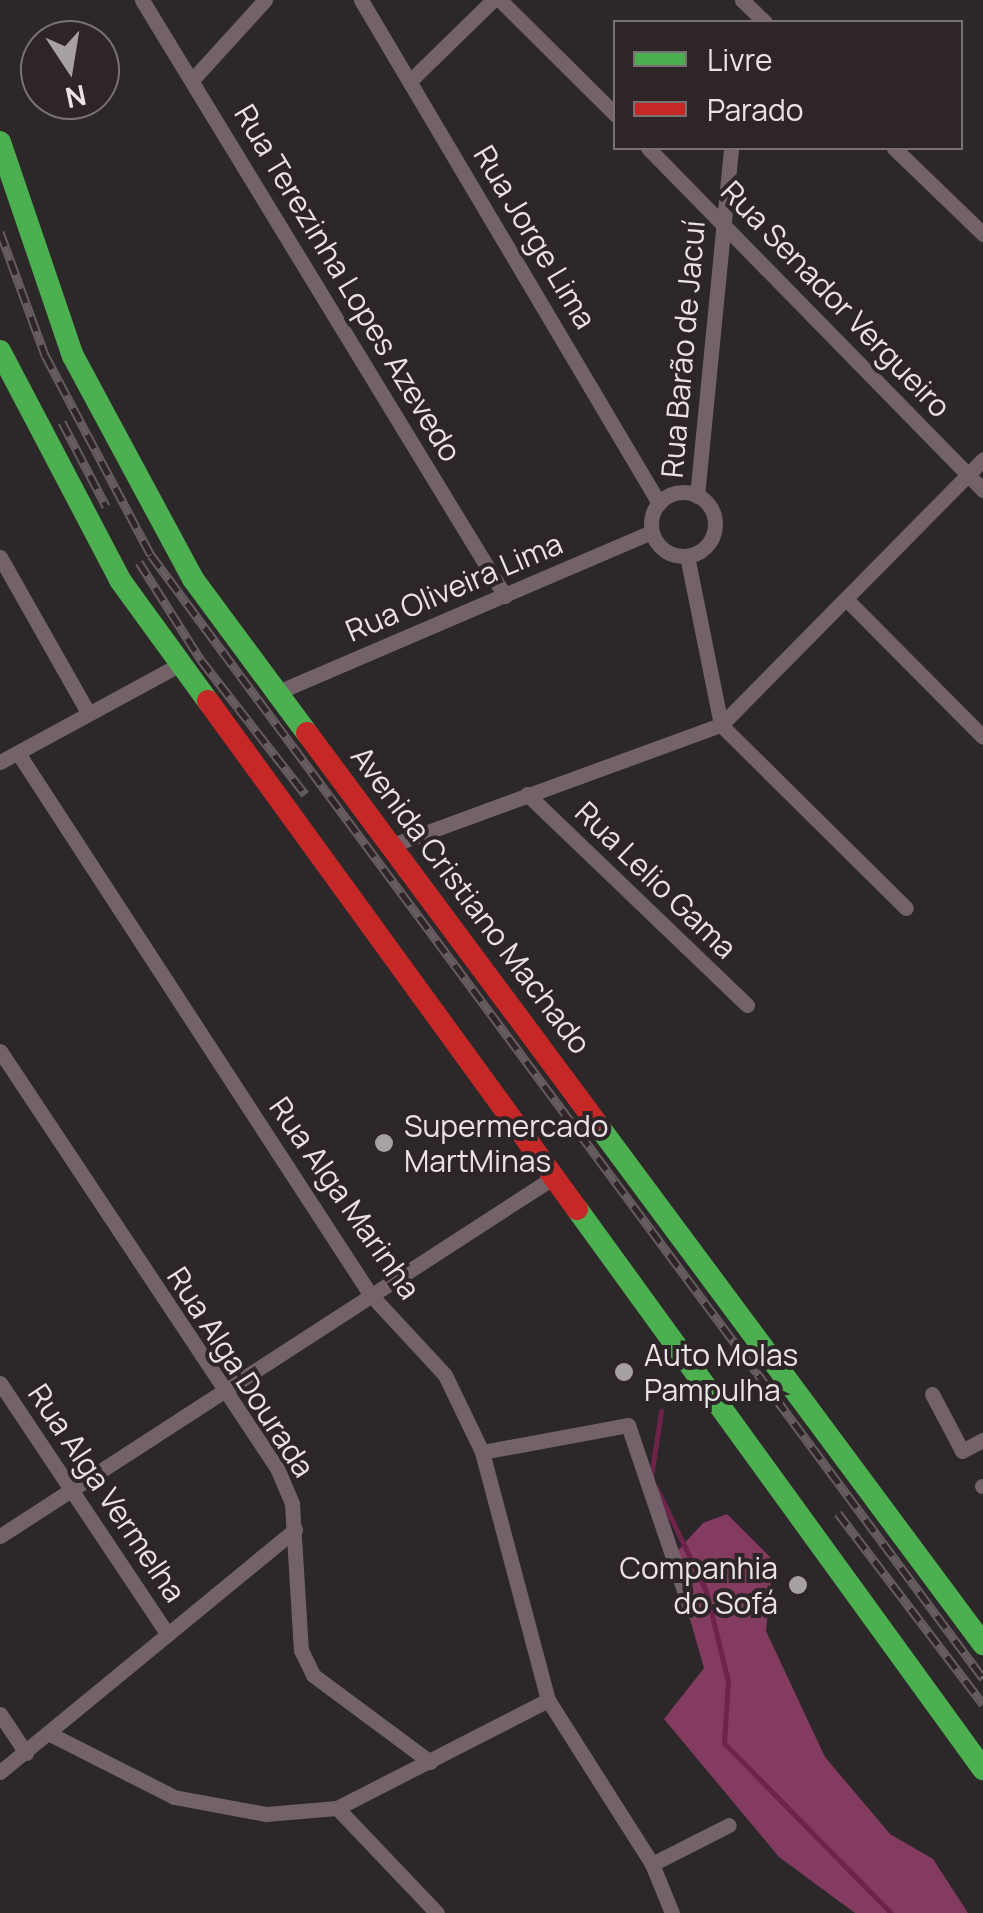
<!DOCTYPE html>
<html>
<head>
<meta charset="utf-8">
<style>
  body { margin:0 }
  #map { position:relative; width:983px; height:1913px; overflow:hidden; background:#2c2729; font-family:Manrope,sans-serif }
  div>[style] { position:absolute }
  .forest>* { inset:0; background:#833b5f }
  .stream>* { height:5px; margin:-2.5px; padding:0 2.5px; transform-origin:2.5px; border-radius:2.5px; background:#6e234a }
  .street>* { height:15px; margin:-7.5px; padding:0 7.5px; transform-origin:7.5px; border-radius:7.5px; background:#73626a }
  .street>.ring { margin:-7.5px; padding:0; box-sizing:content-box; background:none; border:15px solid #73626a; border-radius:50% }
  .fast>* { height:22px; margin:-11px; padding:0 11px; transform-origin:11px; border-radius:11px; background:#4caf50 }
  .jam>* { height:22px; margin:-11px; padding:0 11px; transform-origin:11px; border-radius:11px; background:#c62828 }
  .rail>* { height:9px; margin-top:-4.5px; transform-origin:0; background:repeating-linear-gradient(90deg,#2e2528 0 15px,#675d60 0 30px); box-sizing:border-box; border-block:2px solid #675d60 }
  .dots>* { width:28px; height:28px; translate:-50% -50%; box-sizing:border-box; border:5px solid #2e2528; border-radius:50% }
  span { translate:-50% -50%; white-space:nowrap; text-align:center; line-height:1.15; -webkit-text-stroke:8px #2e2528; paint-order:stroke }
  .street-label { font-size:30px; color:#e9e3e5 }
  .poi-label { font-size:30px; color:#e9e3e5 }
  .left { translate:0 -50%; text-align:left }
  .right { translate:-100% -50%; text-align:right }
  .legend { position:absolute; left:613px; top:20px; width:350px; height:130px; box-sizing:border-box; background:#2e2528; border:2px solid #797174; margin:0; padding:12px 18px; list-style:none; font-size:30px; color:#e9e3e5 }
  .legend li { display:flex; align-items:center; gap:20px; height:50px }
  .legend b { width:50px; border:2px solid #797174 }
  .north { position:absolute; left:20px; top:20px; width:100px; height:100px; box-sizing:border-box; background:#2e2528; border:2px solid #797174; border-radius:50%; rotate:168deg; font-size:28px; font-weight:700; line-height:40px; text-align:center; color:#e9e3e5 }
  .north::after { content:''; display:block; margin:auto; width:35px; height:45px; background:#a7a1a3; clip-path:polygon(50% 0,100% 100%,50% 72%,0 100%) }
</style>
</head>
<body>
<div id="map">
  <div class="forest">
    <i style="clip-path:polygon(727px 1514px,773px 1560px,766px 1631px,825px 1757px,890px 1834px,933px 1859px,968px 1913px,855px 1913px,779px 1857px,664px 1719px,704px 1668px,672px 1557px,703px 1523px)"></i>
  </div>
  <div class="stream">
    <i style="left:651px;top:1477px;width:67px;rotate:-81.4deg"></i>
    <i style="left:656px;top:1487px;width:115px;rotate:64.3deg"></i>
    <i style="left:706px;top:1591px;width:93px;rotate:76.3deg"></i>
    <i style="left:728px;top:1681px;width:62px;rotate:93.7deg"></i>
    <i style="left:724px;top:1743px;width:238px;rotate:45.5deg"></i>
  </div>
  <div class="street">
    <i style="left:142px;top:0;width:698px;rotate:58.66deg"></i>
    <i style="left:361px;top:0;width:585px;rotate:59.36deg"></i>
    <i style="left:500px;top:0;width:163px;rotate:44.8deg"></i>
    <i style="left:742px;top:0;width:32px;rotate:44deg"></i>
    <i style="left:193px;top:79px;width:107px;rotate:-47.7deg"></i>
    <i style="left:411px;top:80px;width:115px;rotate:-44.3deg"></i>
    <i style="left:648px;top:148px;width:479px;rotate:45.6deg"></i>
    <i style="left:894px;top:148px;width:124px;rotate:44deg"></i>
    <i class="ring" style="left:651px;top:492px;width:49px;height:49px"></i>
    <i style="left:697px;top:496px;width:350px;rotate:-84.4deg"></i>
    <i style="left:687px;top:556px;width:172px;rotate:78.6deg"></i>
    <i style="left:721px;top:725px;width:260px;rotate:44.7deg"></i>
    <i style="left:0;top:557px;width:177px;rotate:60.5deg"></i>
    <i style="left:846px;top:599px;width:194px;rotate:45.2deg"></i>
    <i style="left:278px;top:692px;width:406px;rotate:-23.2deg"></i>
    <i style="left:18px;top:753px;width:645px;rotate:56.95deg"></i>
    <i style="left:370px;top:1294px;width:110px;rotate:47.2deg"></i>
    <i style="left:445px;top:1375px;width:85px;rotate:64.3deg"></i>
    <i style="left:482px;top:1452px;width:257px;rotate:75.1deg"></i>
    <i style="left:548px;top:1700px;width:194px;rotate:57.6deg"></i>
    <i style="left:652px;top:1864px;width:53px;rotate:67.8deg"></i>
    <i style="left:0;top:762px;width:204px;rotate:-28.5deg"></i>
    <i style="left:527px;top:794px;width:305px;rotate:43.8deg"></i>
    <i style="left:395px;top:844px;width:347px;rotate:-20.1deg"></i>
    <i style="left:721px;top:725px;width:373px;rotate:-45.4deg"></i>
    <i style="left:0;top:1051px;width:501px;rotate:56.41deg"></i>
    <i style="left:277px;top:1468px;width:39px;rotate:67deg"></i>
    <i style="left:292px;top:1504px;width:146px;rotate:86.5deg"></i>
    <i style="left:301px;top:1650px;width:28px;rotate:64deg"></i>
    <i style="left:313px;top:1675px;width:146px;rotate:36.6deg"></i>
    <i style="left:0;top:1383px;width:301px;rotate:56.3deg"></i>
    <i style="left:932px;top:1394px;width:64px;rotate:62.2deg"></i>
    <i style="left:962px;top:1451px;width:24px;rotate:-28deg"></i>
    <i style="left:482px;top:1452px;width:148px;rotate:-10.5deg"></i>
    <i style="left:628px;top:1425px;width:196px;rotate:71.3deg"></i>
    <i style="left:982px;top:1486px;width:1px"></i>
    <i style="left:0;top:1536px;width:660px;rotate:-32.94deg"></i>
    <i style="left:0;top:1714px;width:47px;rotate:56.3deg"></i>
    <i style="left:50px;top:1734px;width:139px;rotate:26.9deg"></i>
    <i style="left:174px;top:1797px;width:94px;rotate:10.5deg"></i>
    <i style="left:266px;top:1814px;width:71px;rotate:-4.8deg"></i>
    <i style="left:337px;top:1808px;width:237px;rotate:-27.1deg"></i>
    <i style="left:0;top:1772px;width:382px;rotate:-39.4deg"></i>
    <i style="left:337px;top:1808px;width:145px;rotate:46.4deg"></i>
    <i style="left:652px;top:1864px;width:86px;rotate:-26.9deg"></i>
  </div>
  <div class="fast">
    <i style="left:0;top:142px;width:226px;rotate:71.2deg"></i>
    <i style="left:73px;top:356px;width:253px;rotate:61.7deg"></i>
    <i style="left:193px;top:579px;width:192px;rotate:53.5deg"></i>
    <i style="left:0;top:351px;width:259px;rotate:62.3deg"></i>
    <i style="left:120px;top:580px;width:150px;rotate:54deg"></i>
    <i style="left:594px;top:1120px;width:653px;rotate:53.41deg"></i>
    <i style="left:577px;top:1209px;width:692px;rotate:54.06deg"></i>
  </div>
  <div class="jam">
    <i style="left:208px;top:701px;width:628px;rotate:54.01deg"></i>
    <i style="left:307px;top:733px;width:482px;rotate:53.4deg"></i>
  </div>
  <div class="rail">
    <i style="left:0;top:232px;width:131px;rotate:69.9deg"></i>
    <i style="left:45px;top:355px;width:226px;rotate:62.1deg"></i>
    <i style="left:151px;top:555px;width:1398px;rotate:53.47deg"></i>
    <i style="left:62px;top:422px;width:95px;rotate:62.4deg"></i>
    <i style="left:139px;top:562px;width:116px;rotate:57.7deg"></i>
    <i style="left:201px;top:660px;width:170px;rotate:52.2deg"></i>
    <i style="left:838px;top:1513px;width:240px;rotate:52.8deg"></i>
  </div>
  <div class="dots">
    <i style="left:384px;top:1143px;background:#a7a1a3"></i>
    <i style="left:624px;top:1372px;background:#a7a1a3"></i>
    <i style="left:798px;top:1585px;background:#a7a1a3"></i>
  </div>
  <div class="street-label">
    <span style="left:535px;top:237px;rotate:59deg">Rua Jorge Lima</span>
    <span style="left:348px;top:283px;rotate:59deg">Rua Terezinha Lopes Azevedo</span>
    <span style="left:836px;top:299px;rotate:46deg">Rua Senador Vergueiro</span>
    <span style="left:683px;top:349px;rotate:-85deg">Rua Barão de Jacuí</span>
    <span style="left:454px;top:587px;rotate:-23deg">Rua Oliveira Lima</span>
    <span style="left:656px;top:880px;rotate:44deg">Rua Lelio Gama</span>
    <span style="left:471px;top:900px;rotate:53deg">Avenida Cristiano Machado</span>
    <span style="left:345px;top:1198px;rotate:55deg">Rua Alga Marinha</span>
    <span style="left:241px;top:1372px;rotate:57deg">Rua Alga Dourada</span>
    <span style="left:107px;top:1493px;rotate:56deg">Rua Alga Vermelha</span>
  </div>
  <div class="poi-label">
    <span class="left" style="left:404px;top:1143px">Supermercado<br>MartMinas</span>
    <span class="left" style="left:644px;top:1372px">Auto Molas<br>Pampulha</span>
    <span class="right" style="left:778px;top:1585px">Companhia<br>do Sofá</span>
  </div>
  <ul class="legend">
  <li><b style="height:12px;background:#4caf50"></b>Livre</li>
  <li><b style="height:12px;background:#c62828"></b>Parado</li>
  </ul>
  <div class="north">N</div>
</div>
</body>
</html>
